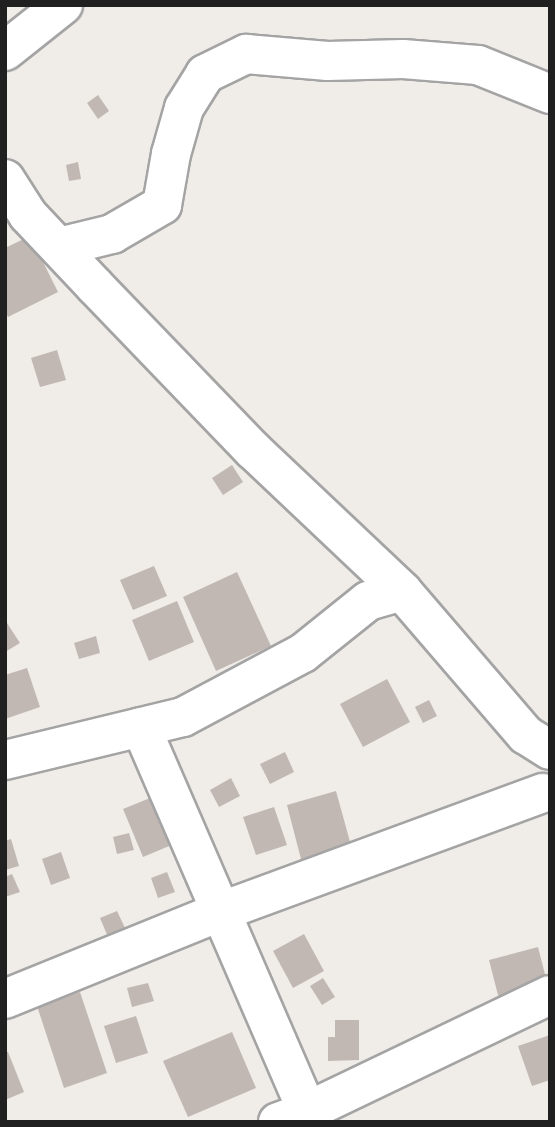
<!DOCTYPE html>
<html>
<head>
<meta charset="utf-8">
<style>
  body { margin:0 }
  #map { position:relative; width:555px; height:1127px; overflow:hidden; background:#f0ece7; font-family:Raleway,sans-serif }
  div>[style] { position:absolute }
  .building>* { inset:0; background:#c1b8b4 }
  .roads { filter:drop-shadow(2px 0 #a4a4a4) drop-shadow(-2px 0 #a4a4a4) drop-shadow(0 2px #a4a4a4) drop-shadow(0 -2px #a4a4a4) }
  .minor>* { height:38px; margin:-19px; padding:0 19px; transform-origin:19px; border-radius:19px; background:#fff }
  span { translate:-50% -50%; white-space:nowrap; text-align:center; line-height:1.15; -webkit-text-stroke:7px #fff; paint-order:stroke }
  .frame { position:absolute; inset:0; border:7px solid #202020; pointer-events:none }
</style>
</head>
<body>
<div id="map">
  <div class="building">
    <i style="clip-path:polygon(98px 95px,109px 111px,98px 119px,87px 103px)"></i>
    <i style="clip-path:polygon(78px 162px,81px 179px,69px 181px,66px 165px)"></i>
    <i style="clip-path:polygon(30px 236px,58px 292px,8px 317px,5px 312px,5px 248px)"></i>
    <i style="clip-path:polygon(57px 350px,66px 380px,40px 387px,31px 358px)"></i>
    <i style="clip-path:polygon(232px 465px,243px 482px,223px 495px,212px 478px)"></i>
    <i style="clip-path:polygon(154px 566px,167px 596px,133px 610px,120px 580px)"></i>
    <i style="clip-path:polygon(237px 572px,271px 646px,216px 671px,183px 597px)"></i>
    <i style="clip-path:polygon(177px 601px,194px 642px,149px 661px,132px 620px)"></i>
    <i style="clip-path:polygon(5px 620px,20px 643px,5px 652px)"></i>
    <i style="clip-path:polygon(96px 636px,100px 653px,79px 659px,74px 643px)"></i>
    <i style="clip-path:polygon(27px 668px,40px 707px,5px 719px,5px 675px)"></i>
    <i style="clip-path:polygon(387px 679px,410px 722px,363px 747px,340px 704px)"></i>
    <i style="clip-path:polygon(429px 700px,437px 716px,423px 723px,415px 707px)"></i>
    <i style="clip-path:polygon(285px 752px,294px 772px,270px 784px,260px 764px)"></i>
    <i style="clip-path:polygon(231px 778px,240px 796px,219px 807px,210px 790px)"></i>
    <i style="clip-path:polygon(336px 791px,352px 849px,302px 863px,287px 805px)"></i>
    <i style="clip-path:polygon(155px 796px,174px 844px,143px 857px,123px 809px)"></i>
    <i style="clip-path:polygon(274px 807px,287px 845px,256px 855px,243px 817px)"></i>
    <i style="clip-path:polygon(129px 833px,134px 850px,117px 854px,113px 837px)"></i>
    <i style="clip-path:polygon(11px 839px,19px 866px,5px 870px,5px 841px)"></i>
    <i style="clip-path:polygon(61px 852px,70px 878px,51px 885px,42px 859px)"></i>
    <i style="clip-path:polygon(167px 872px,175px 892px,158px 898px,151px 878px)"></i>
    <i style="clip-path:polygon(12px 874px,20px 892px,5px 897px,5px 877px)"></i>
    <i style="clip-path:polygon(117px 911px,126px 930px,108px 937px,100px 918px)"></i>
    <i style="clip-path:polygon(304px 934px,324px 971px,293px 988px,273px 951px)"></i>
    <i style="clip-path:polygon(538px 947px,548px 986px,499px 999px,489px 960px)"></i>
    <i style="clip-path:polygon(323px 978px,335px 997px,322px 1005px,310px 986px)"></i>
    <i style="clip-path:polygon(148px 983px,154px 1001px,132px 1007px,127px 988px)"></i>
    <i style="clip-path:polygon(80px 992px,107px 1073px,64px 1088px,37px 1006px)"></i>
    <i style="clip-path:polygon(136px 1016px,148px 1053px,116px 1063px,104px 1026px)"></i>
    <i style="clip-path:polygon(335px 1020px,359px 1020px,359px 1060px,328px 1061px,328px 1037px,335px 1037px)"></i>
    <i style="clip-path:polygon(232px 1032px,256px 1088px,188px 1117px,163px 1061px)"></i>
    <i style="clip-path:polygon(550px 1035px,550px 1080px,532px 1086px,518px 1046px)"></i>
    <i style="clip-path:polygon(5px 1052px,8px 1052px,24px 1092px,5px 1100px)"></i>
  </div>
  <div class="roads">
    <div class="minor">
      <i style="left:5px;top:51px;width:74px;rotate:-38.4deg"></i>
      <i style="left:5px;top:179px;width:43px;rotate:57.4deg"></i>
      <i style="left:28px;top:215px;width:98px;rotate:46.7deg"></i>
      <i style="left:95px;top:286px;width:228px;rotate:46.1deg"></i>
      <i style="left:253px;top:450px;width:205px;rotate:43.4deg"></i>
      <i style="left:402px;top:591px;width:190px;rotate:49.3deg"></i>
      <i style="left:526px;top:735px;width:28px;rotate:32deg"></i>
      <i style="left:59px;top:247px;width:55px;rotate:-13.8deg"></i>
      <i style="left:112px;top:234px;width:58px;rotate:-30.1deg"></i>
      <i style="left:162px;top:205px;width:52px;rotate:-80deg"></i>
      <i style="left:171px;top:154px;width:48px;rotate:-74.2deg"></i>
      <i style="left:184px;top:108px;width:40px;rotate:-58deg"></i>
      <i style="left:205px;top:74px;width:46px;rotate:-26deg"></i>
      <i style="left:246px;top:54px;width:82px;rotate:4.9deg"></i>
      <i style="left:328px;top:61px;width:75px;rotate:-1.5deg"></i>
      <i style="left:403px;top:59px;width:75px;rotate:4.6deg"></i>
      <i style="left:478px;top:65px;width:78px;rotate:21.9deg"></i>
      <i style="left:141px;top:727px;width:430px;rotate:66.6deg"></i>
      <i style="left:5px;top:760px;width:183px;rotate:-13.6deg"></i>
      <i style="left:183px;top:717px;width:136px;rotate:-28.1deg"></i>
      <i style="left:303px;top:653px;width:83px;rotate:-38.7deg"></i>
      <i style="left:368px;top:601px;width:35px;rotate:-16deg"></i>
      <i style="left:5px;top:999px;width:234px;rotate:-22.1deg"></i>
      <i style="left:222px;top:911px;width:342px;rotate:-20.2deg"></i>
      <i style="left:278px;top:1122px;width:32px;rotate:-20deg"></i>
      <i style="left:308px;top:1111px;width:268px;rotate:-25.6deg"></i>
    </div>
  </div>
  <div class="frame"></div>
</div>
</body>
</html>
